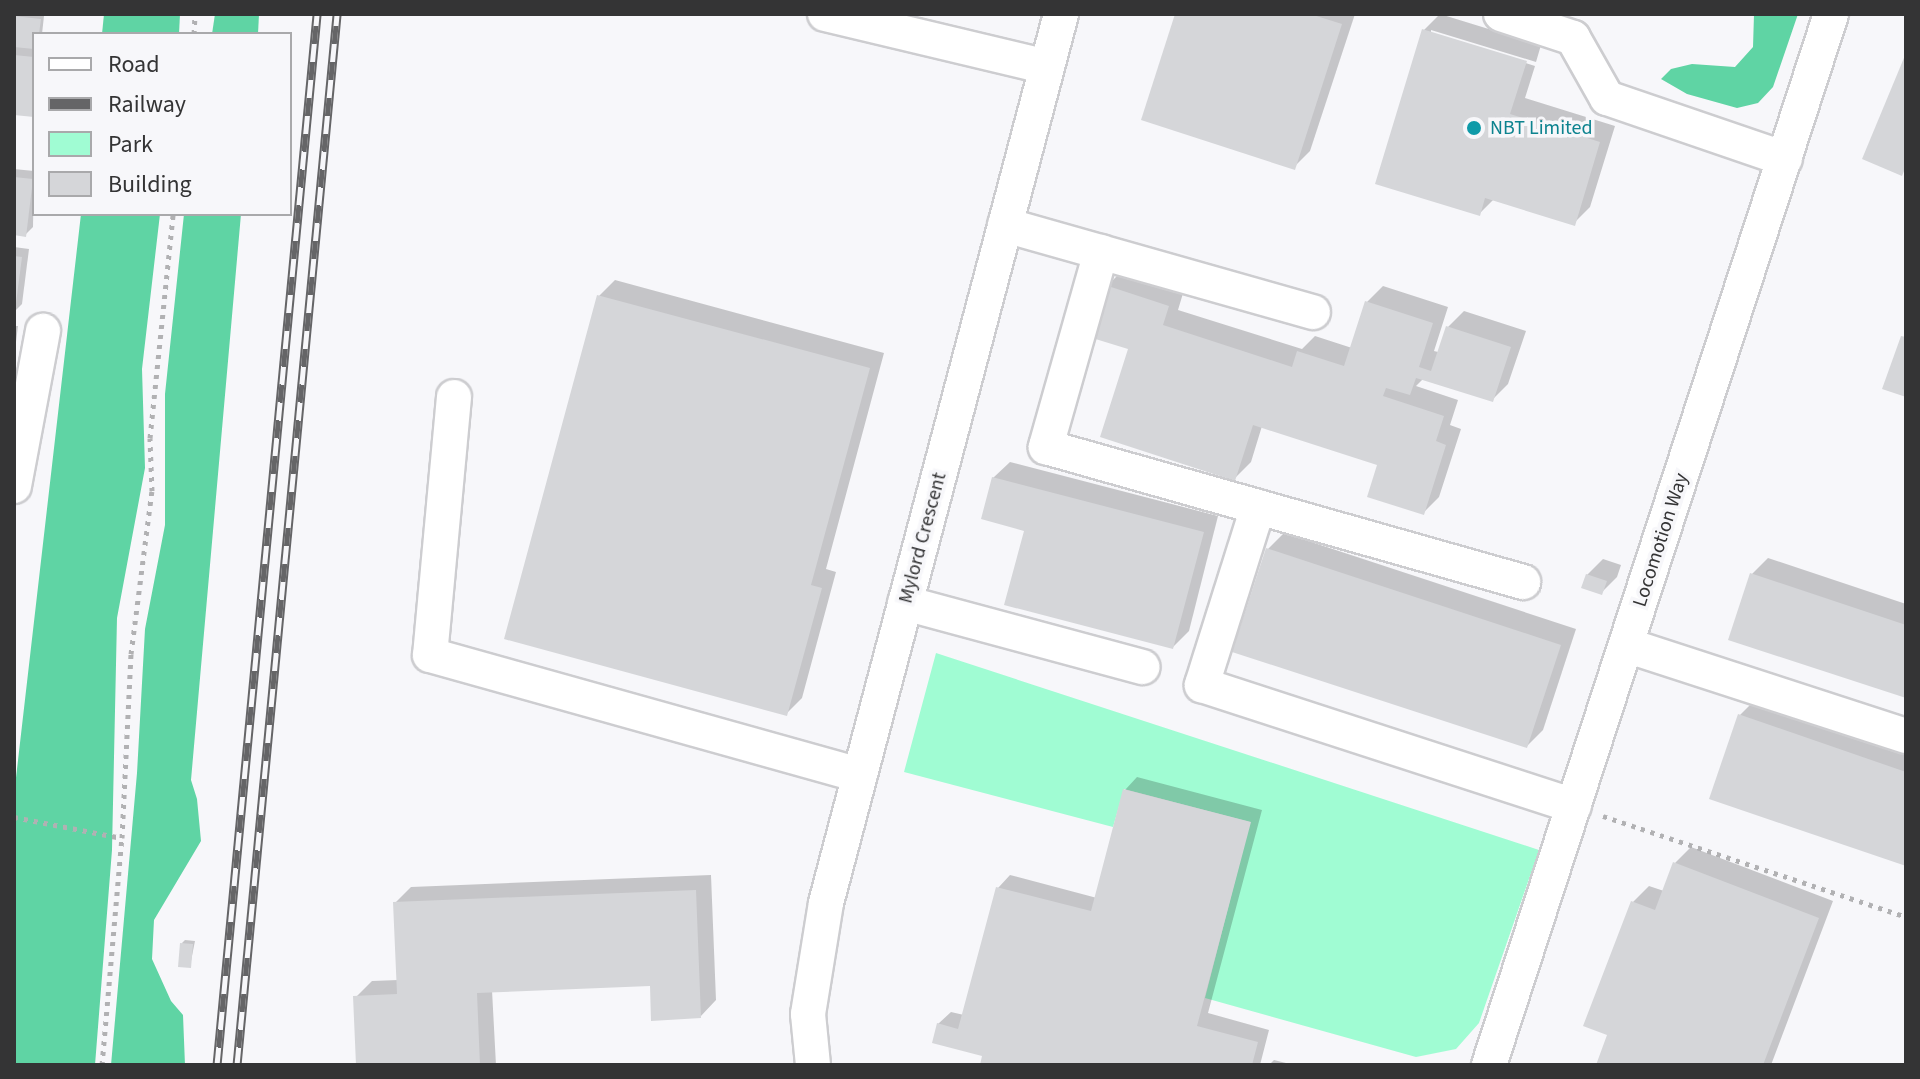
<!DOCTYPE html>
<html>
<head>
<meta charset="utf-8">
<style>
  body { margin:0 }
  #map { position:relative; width:1920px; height:1079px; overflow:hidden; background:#f7f7fa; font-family:"Source Sans 3",sans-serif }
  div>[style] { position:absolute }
  .green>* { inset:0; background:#a0fcd3 }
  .forest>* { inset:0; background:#5fd4a4 }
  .shadow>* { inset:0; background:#0003 }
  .building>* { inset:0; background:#d5d6d9 }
  .path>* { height:5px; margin-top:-2.5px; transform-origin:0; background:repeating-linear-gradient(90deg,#b1b1b3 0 4px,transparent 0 10px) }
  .roads { filter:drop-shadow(2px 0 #cdcdd0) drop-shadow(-2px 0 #cdcdd0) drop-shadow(0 2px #cdcdd0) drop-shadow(0 -2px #cdcdd0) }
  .minor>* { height:34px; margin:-17px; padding:0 17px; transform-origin:17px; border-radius:17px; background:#fff }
  .rail>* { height:9px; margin-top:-4.5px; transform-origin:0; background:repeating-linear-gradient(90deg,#f7f7fa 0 18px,#656567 0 36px); box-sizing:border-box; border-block:2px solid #656567 }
  .dots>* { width:22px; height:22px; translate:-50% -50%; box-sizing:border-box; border:4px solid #f7f7fa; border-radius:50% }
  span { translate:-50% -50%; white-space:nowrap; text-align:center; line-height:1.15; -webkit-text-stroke:7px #f7f7fa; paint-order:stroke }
  .culture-label { font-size:20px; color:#0d838f }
  .left { translate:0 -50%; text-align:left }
  .street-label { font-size:20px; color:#343435 }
  .frame { position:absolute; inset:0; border:16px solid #343435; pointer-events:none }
  .legend { position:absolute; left:32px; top:32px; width:260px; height:184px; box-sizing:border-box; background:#f7f7fa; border:2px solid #a9a9ab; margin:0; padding:10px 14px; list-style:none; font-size:24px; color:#343435 }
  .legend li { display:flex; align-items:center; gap:16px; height:40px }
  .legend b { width:40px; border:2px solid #a9a9ab }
</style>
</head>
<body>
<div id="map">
  <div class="green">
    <i style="clip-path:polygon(936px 653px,1539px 850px,1479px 1023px,1456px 1049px,1416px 1057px,1205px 998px,1250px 822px,1124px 789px,1113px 827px,904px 772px)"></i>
  </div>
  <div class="forest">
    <i style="clip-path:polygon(104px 14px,180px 14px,179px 34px,102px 34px)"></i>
    <i style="clip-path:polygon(215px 14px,259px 14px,258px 34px,212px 34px)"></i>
    <i style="clip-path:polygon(1754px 14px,1798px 14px,1773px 87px,1758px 103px,1737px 108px,1687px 94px,1661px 79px,1671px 69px,1692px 64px,1735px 67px,1753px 47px)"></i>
    <i style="clip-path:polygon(81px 214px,160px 214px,142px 369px,145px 468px,117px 618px,112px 850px,95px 1065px,14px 1065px,14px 795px)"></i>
    <i style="clip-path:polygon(184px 214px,241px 214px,191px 780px,197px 799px,201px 841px,154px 920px,152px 959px,171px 1001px,183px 1015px,185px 1065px,111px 1065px,137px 773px,145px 629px,165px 525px,165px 394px)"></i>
  </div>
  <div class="shadow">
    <i style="clip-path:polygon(14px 14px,44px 16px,42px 34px,34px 34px,34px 115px,14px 113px)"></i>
    <i style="clip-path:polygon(1177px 14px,1355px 14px,1310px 151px,1294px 167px)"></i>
    <i style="clip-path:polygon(1440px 14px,1541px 45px,1536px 62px,1431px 30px,1431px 34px,1535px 66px,1525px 98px,1615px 126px,1590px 207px,1574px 223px,1494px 199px,1479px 214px,1424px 30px)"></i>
    <i style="clip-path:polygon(14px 169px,34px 171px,33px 227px,25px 235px,14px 233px)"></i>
    <i style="clip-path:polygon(14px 247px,29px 249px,22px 304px,14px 312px)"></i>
    <i style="clip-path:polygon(1123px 270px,1184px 290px,1178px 310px,1302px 349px,1315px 336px,1352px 348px,1367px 302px,1383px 286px,1448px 307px,1434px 351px,1438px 352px,1448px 327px,1464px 311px,1526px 331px,1508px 384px,1492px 400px,1424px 378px,1416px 386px,1458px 400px,1450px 425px,1461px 429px,1439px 497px,1423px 513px,1379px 464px,1262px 426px,1251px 462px,1235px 478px,1131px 348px,1107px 286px)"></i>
    <i style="clip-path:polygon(615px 280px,884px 353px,826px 569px,836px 572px,802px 698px,786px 714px,599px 296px)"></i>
    <i style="clip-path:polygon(14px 326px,18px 326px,14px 358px)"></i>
    <i style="clip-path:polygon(1010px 462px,1218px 516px,1189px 631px,1173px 647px,1026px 529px,993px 478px)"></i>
    <i style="clip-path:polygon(1284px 533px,1576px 629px,1543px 730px,1527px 746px,1268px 549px)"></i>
    <i style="clip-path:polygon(1768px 558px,1906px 604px,1906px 696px,1752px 574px)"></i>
    <i style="clip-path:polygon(1603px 559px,1621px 565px,1617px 577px,1601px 593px,1587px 575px)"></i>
    <i style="clip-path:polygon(1756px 699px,1906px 750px,1906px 864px,1740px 715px)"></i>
    <i style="clip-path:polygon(1137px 777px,1262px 810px,1208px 1013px,1269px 1030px,1260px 1065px,982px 1065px,985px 1055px,938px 1024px,951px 1012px,964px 1015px,998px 888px,1010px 875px,1097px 898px,1125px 790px)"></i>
    <i style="clip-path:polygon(1691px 847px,1833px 901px,1771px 1065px,1598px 1065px,1610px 1034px,1633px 902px,1649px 886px,1664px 891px,1675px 863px)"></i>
    <i style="clip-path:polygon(711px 875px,716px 1000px,700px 1017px,652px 984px,492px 990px,496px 1065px,358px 1065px,356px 997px,372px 981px,398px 980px,395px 903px,411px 887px)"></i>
    <i style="clip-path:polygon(185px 940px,195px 941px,190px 966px,182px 943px)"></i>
    <i style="clip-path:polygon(1274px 1060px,1294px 1065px,1269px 1065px)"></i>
  </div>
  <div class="building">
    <i style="clip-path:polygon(1175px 14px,1310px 14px,1342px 24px,1295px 170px,1141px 120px)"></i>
    <i style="clip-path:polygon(14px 16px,41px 19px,39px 34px,34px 34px,34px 49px,14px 47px)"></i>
    <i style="clip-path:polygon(1422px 29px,1527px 61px,1510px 114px,1600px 142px,1575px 226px,1485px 198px,1480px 216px,1375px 184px)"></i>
    <i style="clip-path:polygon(1906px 53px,1906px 166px,1902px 176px,1862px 159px)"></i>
    <i style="clip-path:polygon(14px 55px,34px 57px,34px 117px,14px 115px)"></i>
    <i style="clip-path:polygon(14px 177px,33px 179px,26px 237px,14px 235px)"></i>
    <i style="clip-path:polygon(14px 256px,22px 257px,16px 303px,14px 302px)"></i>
    <i style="clip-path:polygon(1105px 285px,1169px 306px,1163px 325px,1292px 367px,1297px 351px,1344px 366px,1365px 301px,1433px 323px,1419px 367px,1431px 371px,1446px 326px,1511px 347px,1493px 402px,1416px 378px,1410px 395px,1386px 388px,1383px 396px,1444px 416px,1436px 441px,1446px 445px,1424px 515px,1367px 497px,1377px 465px,1253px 425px,1235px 481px,1100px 437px,1128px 349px,1089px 337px)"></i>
    <i style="clip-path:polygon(597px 295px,870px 368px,811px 585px,822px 588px,787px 716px,504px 639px)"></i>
    <i style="clip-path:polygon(1901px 336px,1906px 337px,1906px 397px,1882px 389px)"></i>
    <i style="clip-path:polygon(992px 477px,1204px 532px,1173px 649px,1004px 605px,1024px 531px,981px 519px)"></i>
    <i style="clip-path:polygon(1266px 548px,1561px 645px,1527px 748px,1232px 652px)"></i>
    <i style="clip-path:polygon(1750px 573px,1906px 625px,1906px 698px,1728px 640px)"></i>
    <i style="clip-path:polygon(1586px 574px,1607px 581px,1602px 595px,1581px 588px)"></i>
    <i style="clip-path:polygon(1738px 714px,1906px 772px,1906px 866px,1709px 799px)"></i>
    <i style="clip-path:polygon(1123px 789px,1251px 822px,1197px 1026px,1258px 1042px,1252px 1065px,980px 1065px,982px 1056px,932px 1043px,937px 1023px,958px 1029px,996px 887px,1091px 911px)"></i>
    <i style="clip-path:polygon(1673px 862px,1819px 918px,1763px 1065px,1596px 1065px,1607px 1035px,1583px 1026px,1631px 901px,1655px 910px)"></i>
    <i style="clip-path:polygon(696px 890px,701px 1018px,651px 1021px,650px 986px,477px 993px,480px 1065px,356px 1065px,353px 996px,397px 994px,393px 902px)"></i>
    <i style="clip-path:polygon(180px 943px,193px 944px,191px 968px,178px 967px)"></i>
  </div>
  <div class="path">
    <i style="left:194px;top:34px;width:20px;rotate:-87deg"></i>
    <i style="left:1603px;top:816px;width:319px;rotate:18.4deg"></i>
    <i style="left:14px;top:817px;width:110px;rotate:11deg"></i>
    <i style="left:102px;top:1065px;width:228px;rotate:-85deg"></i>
    <i style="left:122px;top:838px;width:184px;rotate:-87.2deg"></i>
    <i style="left:131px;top:654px;width:164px;rotate:-82.7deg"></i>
    <i style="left:152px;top:491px;width:53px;rotate:-92.2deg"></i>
    <i style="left:150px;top:438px;width:225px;rotate:-84.1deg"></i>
  </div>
  <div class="roads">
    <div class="minor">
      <i style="left:825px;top:14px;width:228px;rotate:13.4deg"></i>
      <i style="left:1501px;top:14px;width:76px;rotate:18.4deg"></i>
      <i style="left:1573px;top:38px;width:69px;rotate:60.5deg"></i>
      <i style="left:1607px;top:98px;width:188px;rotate:18.9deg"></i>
      <i style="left:1005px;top:225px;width:320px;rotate:15.8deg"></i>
      <i style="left:1101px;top:252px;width:203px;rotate:105.8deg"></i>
      <i style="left:1046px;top:447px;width:496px;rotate:15.8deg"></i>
      <i style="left:454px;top:397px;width:259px;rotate:95.3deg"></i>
      <i style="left:430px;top:655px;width:446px;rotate:15.6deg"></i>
      <i style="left:14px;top:486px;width:158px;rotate:-79.4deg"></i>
      <i style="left:1258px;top:507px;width:187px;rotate:107.5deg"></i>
      <i style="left:1202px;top:685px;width:391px;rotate:18deg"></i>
      <i style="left:905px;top:603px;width:246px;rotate:15.1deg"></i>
      <i style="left:1626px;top:645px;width:294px;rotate:18deg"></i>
      <i style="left:813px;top:1065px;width:51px;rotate:-95.6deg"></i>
      <i style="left:808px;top:1014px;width:112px;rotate:-80.8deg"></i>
      <i style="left:826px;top:903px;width:920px;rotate:-75.19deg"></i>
      <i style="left:1489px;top:1065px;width:1105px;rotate:-71.97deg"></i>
    </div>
  </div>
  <div class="rail">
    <i style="left:217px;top:1065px;width:1056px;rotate:-84.56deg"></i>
    <i style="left:237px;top:1065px;width:1056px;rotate:-84.56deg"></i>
  </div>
  <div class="dots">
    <i style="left:1474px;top:128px;background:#0f9aa8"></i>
  </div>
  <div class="culture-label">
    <span class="left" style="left:1490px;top:128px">NBT Limited</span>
  </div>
  <div class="street-label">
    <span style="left:923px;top:538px;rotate:-75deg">Mylord Crescent</span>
    <span style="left:1661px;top:540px;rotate:-72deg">Locomotion Way</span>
  </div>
  <div class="frame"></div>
  <ul class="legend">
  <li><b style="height:10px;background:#fff"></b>Road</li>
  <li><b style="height:10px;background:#656567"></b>Railway</li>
  <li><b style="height:22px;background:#a0fcd3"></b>Park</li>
  <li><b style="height:22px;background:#d5d6d9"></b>Building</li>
  </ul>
</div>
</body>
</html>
